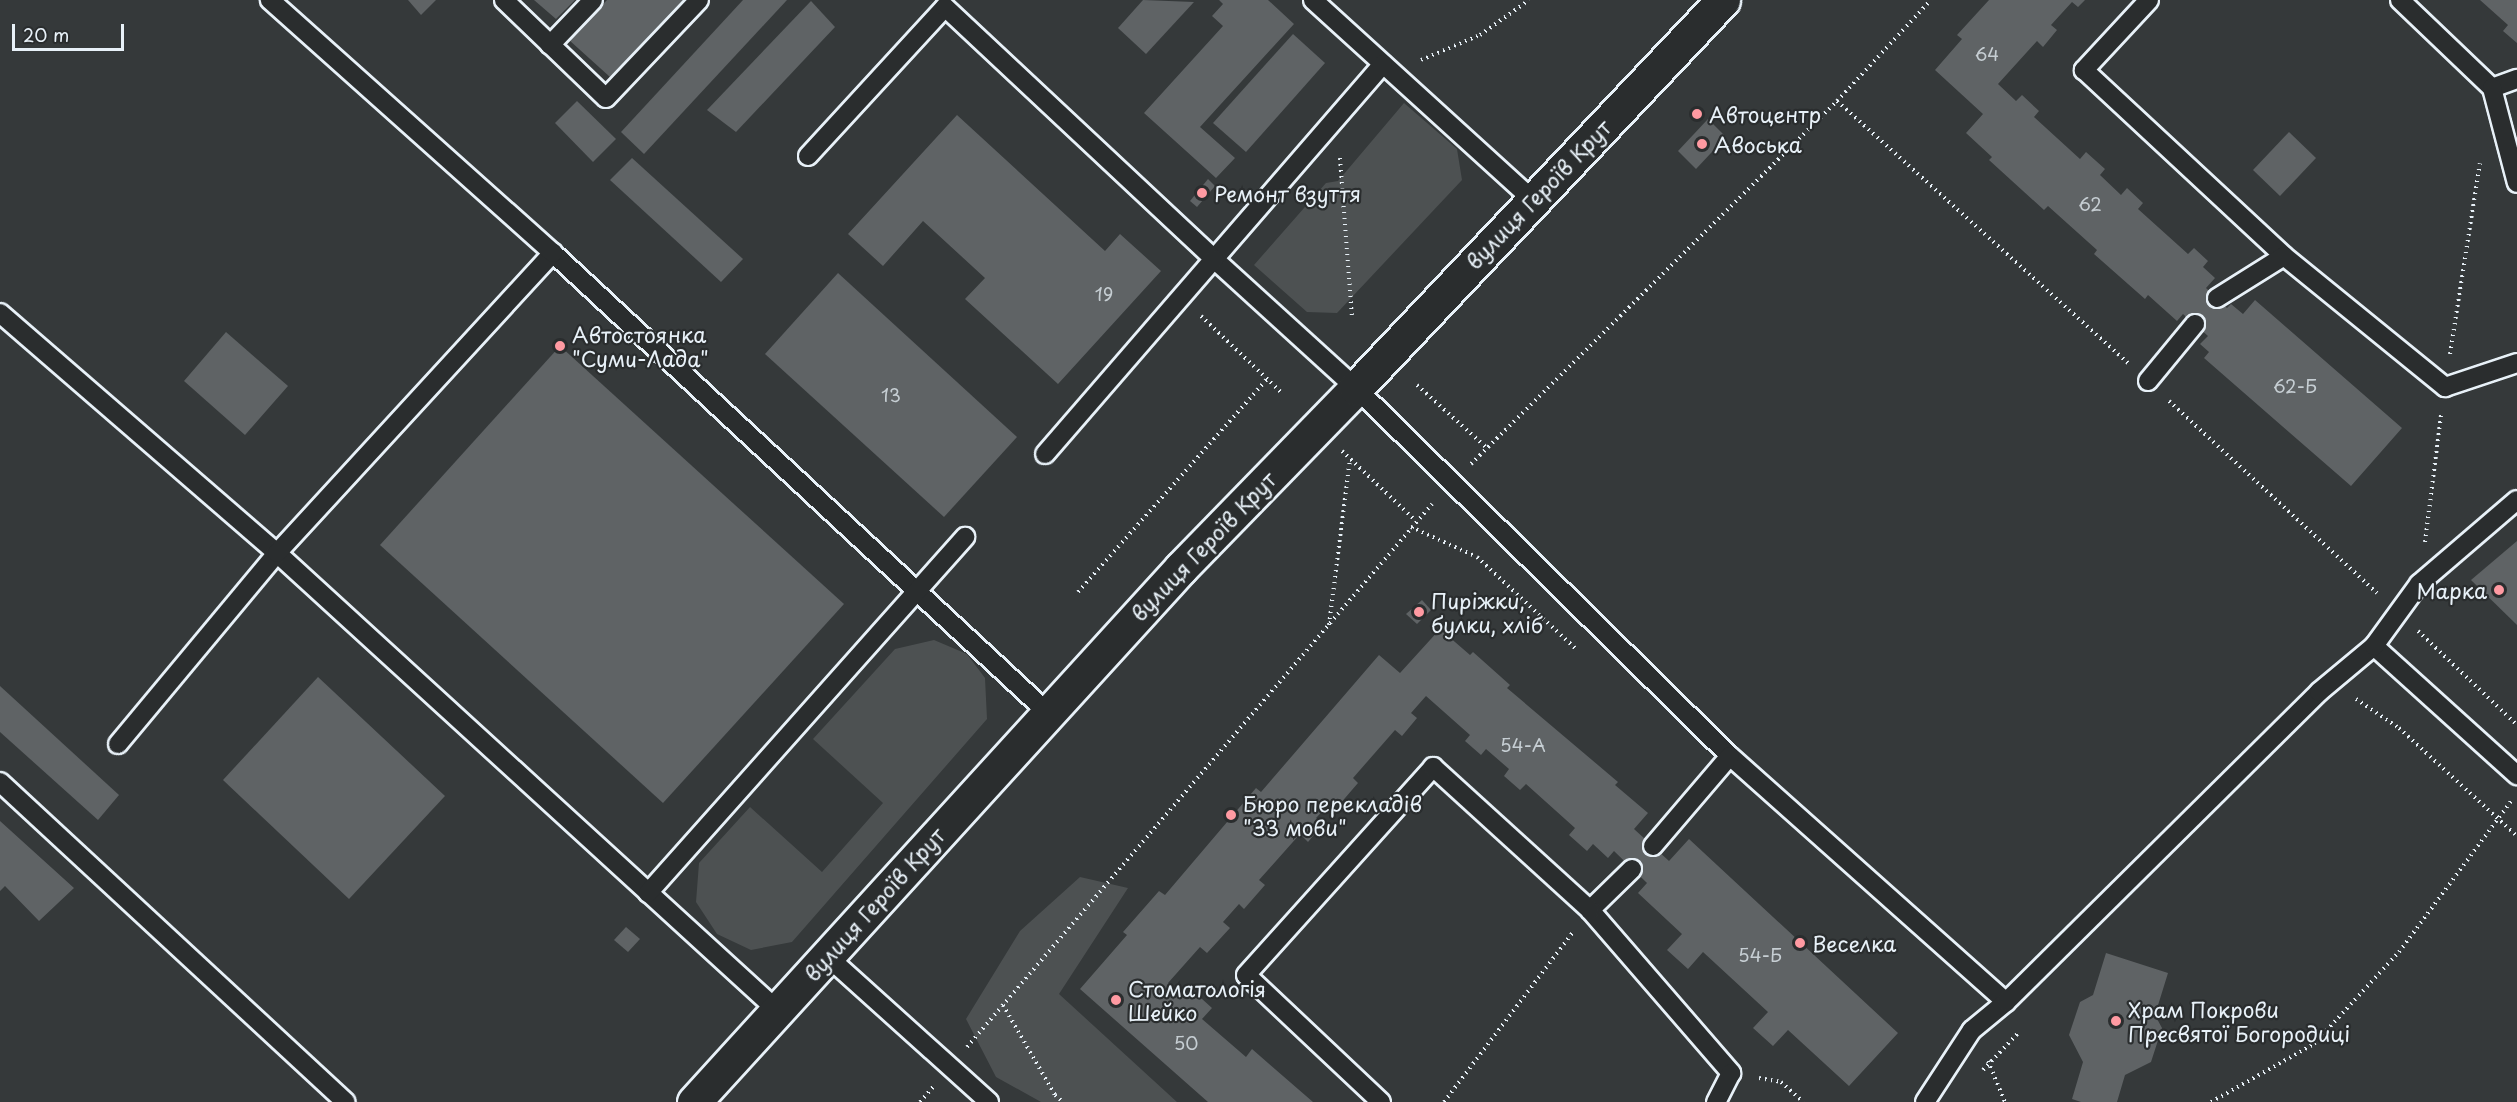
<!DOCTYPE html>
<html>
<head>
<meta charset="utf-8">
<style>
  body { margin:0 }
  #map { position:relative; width:2517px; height:1102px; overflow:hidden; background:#35393a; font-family:"Playpen Sans",sans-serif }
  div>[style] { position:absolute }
  .green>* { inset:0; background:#4d5152 }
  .building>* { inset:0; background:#5f6365 }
  .path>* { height:4px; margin-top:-2px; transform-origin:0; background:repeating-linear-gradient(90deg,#e8f1f8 0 1.5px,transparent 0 6px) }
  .roads { filter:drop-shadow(2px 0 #e8f1f8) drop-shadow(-2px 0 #e8f1f8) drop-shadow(0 2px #e8f1f8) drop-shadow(0 -2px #e8f1f8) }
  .lane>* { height:18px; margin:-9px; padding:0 9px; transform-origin:9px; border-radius:9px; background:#2a2d2e }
  .primary>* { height:33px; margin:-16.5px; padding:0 16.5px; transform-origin:16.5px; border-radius:16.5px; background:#2a2d2e }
  .dots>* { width:16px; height:16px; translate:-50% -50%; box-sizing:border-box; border:3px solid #2a2d2e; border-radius:50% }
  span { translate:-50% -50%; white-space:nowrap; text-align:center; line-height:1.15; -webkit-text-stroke:4.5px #2a2d2e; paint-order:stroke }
  .number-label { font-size:18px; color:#c6ced3 }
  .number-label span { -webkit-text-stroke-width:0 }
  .poi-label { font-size:21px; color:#e8f1f8 }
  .left { translate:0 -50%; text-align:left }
  .right { translate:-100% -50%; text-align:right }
  .street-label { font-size:21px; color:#e8f1f8 }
  .scale { position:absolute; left:12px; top:24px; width:112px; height:27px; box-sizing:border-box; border:3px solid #e8f1f8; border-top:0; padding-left:8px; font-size:18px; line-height:21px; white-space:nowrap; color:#e8f1f8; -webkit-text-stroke:4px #2a2d2e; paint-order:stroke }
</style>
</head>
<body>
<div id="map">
  <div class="green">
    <i style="clip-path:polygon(1404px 103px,1457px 149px,1462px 180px,1337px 313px,1307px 312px,1254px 265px,1326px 183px,1338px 181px)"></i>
    <i style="clip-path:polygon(934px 640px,967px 654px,985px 678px,987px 719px,792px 942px,751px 950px,717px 934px,696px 902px,699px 863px,750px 807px,822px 872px,883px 803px,813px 739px,895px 649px)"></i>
    <i style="clip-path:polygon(1080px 877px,1128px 888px,1059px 994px,1177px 1102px,1041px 1102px,996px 1077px,966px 1019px,1020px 931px)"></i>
  </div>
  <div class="building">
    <i style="clip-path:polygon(408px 0,436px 0,421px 15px)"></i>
    <i style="clip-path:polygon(534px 0,575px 0,556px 19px)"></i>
    <i style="clip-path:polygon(607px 0,683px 0,610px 77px,569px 40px)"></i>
    <i style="clip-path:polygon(743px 0,787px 0,644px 154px,621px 132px)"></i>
    <i style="clip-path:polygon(1143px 0,1194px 2px,1146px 54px,1118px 28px)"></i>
    <i style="clip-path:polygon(1219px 0,1268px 0,1294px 24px,1200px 127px,1235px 158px,1216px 178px,1144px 113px,1223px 26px,1212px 16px,1223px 4px)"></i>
    <i style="clip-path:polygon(1989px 0,2085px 0,2078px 7px,2072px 2px,2051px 25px,2057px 30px,2043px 47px,2037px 41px,1998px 84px,2016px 101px,2022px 95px,2039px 111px,2034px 117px,2080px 159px,2086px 152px,2105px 169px,2100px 175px,2121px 195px,2127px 188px,2143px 203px,2138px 209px,2188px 254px,2194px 248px,2208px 261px,2203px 267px,2215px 278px,2206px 288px,2227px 308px,2231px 304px,2243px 314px,2255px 300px,2402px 428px,2351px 486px,2204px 358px,2209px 352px,2200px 344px,2208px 336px,2183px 314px,2177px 321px,2148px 295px,2145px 299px,2094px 254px,2097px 250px,2048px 206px,2044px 210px,1989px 160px,1992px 157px,1966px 133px,1983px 114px,1935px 70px,1962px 39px,1957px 35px)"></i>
    <i style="clip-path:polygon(2480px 0,2517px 0,2517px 43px,2503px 31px,2508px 25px)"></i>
    <i style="clip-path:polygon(811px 1px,835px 27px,736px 132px,707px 110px)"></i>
    <i style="clip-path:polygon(1293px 34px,1325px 63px,1246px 152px,1213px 123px)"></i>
    <i style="clip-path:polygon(577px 101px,616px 139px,593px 162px,555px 123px)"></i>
    <i style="clip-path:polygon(957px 115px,1105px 251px,1120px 234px,1161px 271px,1058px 384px,965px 299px,985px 278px,923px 221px,883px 266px,848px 234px)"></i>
    <i style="clip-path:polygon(1708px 119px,1726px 137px,1696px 169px,1678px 151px)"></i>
    <i style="clip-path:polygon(2289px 132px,2316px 158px,2280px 196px,2253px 170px)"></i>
    <i style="clip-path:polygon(632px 158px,743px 259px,721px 282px,610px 180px)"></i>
    <i style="clip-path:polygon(1208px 179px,1215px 186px,1197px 207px,1190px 201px)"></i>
    <i style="clip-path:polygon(838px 273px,1017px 437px,944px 517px,765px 354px)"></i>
    <i style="clip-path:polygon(226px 332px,288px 386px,245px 435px,184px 381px)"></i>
    <i style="clip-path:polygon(560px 346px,844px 604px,663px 803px,380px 545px)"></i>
    <i style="clip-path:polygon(2517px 541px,2517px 625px,2471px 580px)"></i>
    <i style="clip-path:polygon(1422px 600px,1431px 610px,1417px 624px,1406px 614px)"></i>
    <i style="clip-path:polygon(1440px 629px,1470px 655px,1473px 652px,1510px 685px,1507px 688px,1618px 782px,1615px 785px,1648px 813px,1634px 829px,1669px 861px,1689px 839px,1898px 1033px,1849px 1086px,1788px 1030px,1773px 1046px,1753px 1028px,1768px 1012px,1703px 952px,1688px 969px,1667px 950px,1682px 934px,1638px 893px,1647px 883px,1614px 851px,1608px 858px,1593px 844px,1587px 851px,1569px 835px,1575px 828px,1526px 784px,1520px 790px,1504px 776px,1509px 769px,1486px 749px,1481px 755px,1465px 741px,1470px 735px,1426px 696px,1411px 713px,1417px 718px,1402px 736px,1395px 730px,1353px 778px,1358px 783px,1339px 805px,1333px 800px,1316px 818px,1323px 824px,1308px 842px,1300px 834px,1259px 880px,1265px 885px,1244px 909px,1239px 904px,1223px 922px,1230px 928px,1207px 953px,1200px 947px,1168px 983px,1184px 998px,1191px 989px,1212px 1008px,1202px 1019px,1246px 1057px,1252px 1049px,1313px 1102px,1208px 1102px,1080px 989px,1127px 935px,1123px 932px,1159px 891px,1165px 895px,1256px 788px,1261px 792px,1379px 655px,1400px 673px)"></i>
    <i style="clip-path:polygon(318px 677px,445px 796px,349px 899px,223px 780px)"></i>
    <i style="clip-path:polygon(0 686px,119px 795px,98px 820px,0 732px)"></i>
    <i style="clip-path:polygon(0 821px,74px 888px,39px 921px,5px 886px,0 891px)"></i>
    <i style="clip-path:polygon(626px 927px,640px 939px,628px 952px,614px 940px)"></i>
    <i style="clip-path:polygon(2106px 953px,2168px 973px,2155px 1015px,2162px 1028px,2151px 1062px,2125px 1075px,2117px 1102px,2081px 1102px,2072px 1099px,2083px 1062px,2069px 1035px,2080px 1002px,2093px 995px)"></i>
  </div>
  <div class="path">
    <i style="left:1421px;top:60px;width:64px;rotate:-23deg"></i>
    <i style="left:1480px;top:35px;width:60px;rotate:-35.5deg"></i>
    <i style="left:1837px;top:101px;width:392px;rotate:42deg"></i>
    <i style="left:1340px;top:158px;width:161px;rotate:85.7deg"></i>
    <i style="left:1201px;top:316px;width:113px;rotate:43.6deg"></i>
    <i style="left:2450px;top:354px;width:193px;rotate:-81.1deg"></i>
    <i style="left:1417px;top:385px;width:94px;rotate:42deg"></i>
    <i style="left:2169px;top:401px;width:283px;rotate:42.7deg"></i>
    <i style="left:1342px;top:451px;width:102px;rotate:43.4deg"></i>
    <i style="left:1471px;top:464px;width:515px;rotate:-44.76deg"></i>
    <i style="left:1837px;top:101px;width:138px;rotate:-47.1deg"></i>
    <i style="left:1411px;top:527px;width:72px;rotate:24.4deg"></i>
    <i style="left:1477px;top:557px;width:137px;rotate:42.9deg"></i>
    <i style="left:2425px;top:542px;width:128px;rotate:-82.8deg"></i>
    <i style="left:1078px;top:592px;width:285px;rotate:-48.4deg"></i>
    <i style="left:1329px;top:625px;width:168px;rotate:-82.8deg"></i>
    <i style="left:2418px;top:631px;width:137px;rotate:43.5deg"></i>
    <i style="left:2356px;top:699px;width:52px;rotate:34deg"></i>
    <i style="left:2399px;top:728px;width:160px;rotate:42.5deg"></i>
    <i style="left:1003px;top:1005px;width:104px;rotate:60deg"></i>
    <i style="left:1055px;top:1095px;width:11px;rotate:41deg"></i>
    <i style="left:967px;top:1047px;width:715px;rotate:-49.42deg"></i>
    <i style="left:1988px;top:1061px;width:44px;rotate:67.5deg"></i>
    <i style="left:1983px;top:1070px;width:52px;rotate:-46.5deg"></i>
    <i style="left:1759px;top:1078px;width:22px;rotate:10deg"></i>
    <i style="left:1781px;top:1082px;width:30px;rotate:42deg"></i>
    <i style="left:920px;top:1102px;width:20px;rotate:-49deg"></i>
    <i style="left:1444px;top:1102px;width:213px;rotate:-52.8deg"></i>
    <i style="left:2211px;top:1102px;width:118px;rotate:-29.4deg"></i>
    <i style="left:2314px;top:1044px;width:125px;rotate:-47.3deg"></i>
    <i style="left:2399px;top:952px;width:188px;rotate:-53.4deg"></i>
  </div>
  <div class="roads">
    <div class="lane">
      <i style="left:504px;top:0;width:141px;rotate:43.9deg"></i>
      <i style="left:606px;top:98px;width:135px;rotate:-46.5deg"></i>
      <i style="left:1313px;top:0;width:296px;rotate:42.3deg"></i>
      <i style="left:2149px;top:0;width:96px;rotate:132.9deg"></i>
      <i style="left:2084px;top:70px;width:273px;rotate:42.9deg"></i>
      <i style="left:2284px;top:256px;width:208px;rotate:39.1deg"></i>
      <i style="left:2445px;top:387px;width:76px;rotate:-18.4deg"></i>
      <i style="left:2400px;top:0;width:127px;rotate:43.7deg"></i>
      <i style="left:2492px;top:88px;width:27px;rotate:-20deg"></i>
      <i style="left:550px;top:45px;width:62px;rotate:-46.3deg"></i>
      <i style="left:1383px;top:64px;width:258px;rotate:130.9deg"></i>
      <i style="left:1214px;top:259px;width:192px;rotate:42.3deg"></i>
      <i style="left:1356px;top:388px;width:525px;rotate:44.54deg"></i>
      <i style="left:1730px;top:756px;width:370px;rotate:41.7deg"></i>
      <i style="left:2492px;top:88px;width:98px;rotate:75.3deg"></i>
      <i style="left:808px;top:156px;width:202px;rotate:-47.4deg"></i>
      <i style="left:945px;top:7px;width:369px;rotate:43.1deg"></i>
      <i style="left:1214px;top:259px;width:258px;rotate:130.9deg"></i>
      <i style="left:553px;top:253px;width:676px;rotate:42.9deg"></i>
      <i style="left:2217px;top:298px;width:79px;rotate:-32.1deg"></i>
      <i style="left:0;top:313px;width:367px;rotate:40.9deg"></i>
      <i style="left:277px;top:553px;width:677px;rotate:42.43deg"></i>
      <i style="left:2148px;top:381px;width:74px;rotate:-50.5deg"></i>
      <i style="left:2374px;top:646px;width:193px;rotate:42.1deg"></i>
      <i style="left:118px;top:744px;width:249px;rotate:-50.2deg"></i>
      <i style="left:277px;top:553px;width:408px;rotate:-47.4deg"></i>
      <i style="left:553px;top:253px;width:380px;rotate:-138.2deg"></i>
      <i style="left:0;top:782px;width:471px;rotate:42.8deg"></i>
      <i style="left:1653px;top:846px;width:118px;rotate:-49.5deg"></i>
      <i style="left:1632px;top:869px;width:59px;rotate:135.7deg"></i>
      <i style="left:1590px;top:910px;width:216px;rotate:49.1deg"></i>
      <i style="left:1731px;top:1073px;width:33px;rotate:117deg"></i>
      <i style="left:648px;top:893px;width:477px;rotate:-48.3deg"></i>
      <i style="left:827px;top:956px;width:218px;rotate:42deg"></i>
      <i style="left:1381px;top:1102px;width:185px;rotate:-136.7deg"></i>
      <i style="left:1246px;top:975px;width:280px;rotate:-48deg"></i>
      <i style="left:1433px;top:767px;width:212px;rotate:42.3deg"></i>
      <i style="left:1925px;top:1102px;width:86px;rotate:-56.9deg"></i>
      <i style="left:1972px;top:1030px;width:44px;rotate:-39.5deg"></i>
      <i style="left:2006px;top:1002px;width:441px;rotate:-44.7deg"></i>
      <i style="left:2319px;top:692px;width:72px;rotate:-39.9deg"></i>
      <i style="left:2374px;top:646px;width:77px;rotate:-54deg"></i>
      <i style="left:2419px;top:584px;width:129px;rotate:-40.6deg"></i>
    </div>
    <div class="primary">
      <i style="left:694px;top:1102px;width:723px;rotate:-47.64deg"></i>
      <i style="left:1181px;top:568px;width:251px;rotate:-45.8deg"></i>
      <i style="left:1356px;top:388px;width:534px;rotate:-46.59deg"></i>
    </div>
  </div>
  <div class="dots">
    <i style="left:1697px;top:114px;background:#ff9aa2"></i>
    <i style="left:1702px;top:144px;background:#ff9aa2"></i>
    <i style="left:1202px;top:193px;background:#ff9aa2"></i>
    <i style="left:560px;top:346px;background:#ff9aa2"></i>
    <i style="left:2499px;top:590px;background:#ff9aa2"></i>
    <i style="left:1419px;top:612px;background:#ff9aa2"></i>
    <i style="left:1231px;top:815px;background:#ff9aa2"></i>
    <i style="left:1800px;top:943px;background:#ff9aa2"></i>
    <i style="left:1116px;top:1000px;background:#ff9aa2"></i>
    <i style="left:2116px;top:1021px;background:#ff9aa2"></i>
  </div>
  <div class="number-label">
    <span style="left:1987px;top:54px">64</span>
    <span style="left:2090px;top:204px">62</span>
    <span style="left:1104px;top:294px">19</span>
    <span style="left:2295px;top:386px">62-Б</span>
    <span style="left:891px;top:395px">13</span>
    <span style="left:1523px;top:745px">54-А</span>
    <span style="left:1760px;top:955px">54-Б</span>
    <span style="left:1186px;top:1043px">50</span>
  </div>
  <div class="poi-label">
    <span class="left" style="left:1709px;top:114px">Автоцентр</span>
    <span class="left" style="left:1714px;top:144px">Авоська</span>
    <span class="left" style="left:1214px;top:193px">Ремонт взуття</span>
    <span class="left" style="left:572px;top:346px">Автостоянка<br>"Суми-Лада"</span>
    <span class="right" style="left:2487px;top:590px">Марка</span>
    <span class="left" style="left:1431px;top:612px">Пиріжки,<br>булки, хліб</span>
    <span class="left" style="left:1243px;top:815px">Бюро перекладів<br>"33 мови"</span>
    <span class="left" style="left:1812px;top:943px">Веселка</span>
    <span class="left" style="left:1128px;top:1000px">Стоматологія<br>Шейко</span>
    <span class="left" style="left:2128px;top:1021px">Храм Покрови<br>Пресвятої Богородиці</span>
  </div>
  <div class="street-label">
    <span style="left:1538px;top:194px;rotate:-46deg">вулиця Героїв Крут</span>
    <span style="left:1203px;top:546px;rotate:-46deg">вулиця Героїв Крут</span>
    <span style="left:874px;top:904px;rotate:-48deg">вулиця Героїв Крут</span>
  </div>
  <div class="scale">20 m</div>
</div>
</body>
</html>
